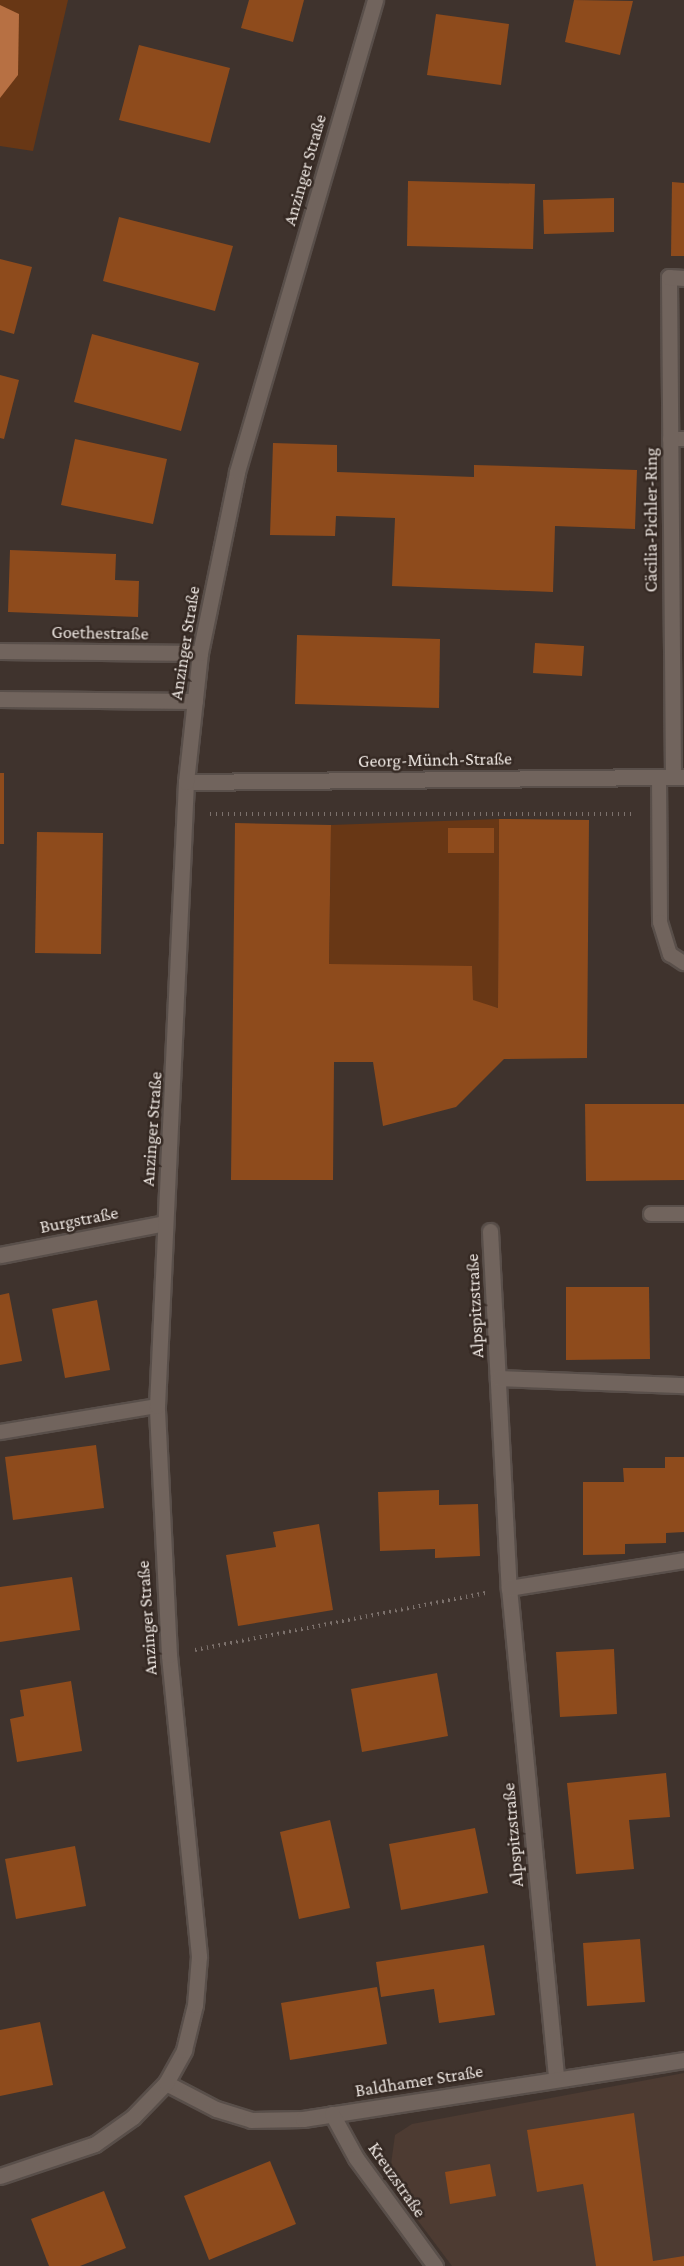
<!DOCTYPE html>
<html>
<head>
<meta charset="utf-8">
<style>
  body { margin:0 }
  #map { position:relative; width:684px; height:2266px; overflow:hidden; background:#3f332d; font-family:"Crimson Pro",serif }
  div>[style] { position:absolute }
  .built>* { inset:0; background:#4d3b32 }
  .green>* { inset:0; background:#683715 }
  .water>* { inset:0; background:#b77043 }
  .building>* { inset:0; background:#8e4b1c }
  .path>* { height:4px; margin-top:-2px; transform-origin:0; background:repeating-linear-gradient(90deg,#7c716c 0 1.5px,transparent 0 6px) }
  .roads { filter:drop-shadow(2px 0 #594f4a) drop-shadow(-2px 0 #594f4a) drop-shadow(0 2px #594f4a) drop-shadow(0 -2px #594f4a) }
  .service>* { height:14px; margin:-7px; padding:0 7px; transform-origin:7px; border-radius:7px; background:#71645d }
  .minor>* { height:15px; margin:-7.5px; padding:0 7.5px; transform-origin:7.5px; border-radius:7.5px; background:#71645d }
  .tertiary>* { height:15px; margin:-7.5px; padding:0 7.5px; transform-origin:7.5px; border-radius:7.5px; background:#71645d }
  span { translate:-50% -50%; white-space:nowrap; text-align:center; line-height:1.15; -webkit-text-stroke:5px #352923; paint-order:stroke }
  .street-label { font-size:18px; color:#ebe4df }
</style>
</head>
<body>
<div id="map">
  <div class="built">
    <i style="clip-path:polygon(684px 2073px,684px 2266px,452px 2266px,407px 2206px,391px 2164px,395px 2135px,412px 2124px)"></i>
  </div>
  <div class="green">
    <i style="clip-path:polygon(0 0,68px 0,33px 151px,0 146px)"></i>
    <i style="clip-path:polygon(499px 819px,498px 1008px,329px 964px,331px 825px)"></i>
  </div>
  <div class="water">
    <i style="clip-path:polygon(0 5px,19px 14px,18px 75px,0 98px)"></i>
  </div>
  <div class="building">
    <i style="clip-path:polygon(249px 0,304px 0,293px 42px,241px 28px)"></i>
    <i style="clip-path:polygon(574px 0,633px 1px,620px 55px,565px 42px)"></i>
    <i style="clip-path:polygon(436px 14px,509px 24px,501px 85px,427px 75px)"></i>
    <i style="clip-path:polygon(139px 45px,230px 68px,210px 143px,119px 120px)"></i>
    <i style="clip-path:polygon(408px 181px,535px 184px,533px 249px,407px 246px)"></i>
    <i style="clip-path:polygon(672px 182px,684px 183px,684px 256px,671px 256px)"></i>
    <i style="clip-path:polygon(614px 198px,614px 232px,544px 234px,543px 200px)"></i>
    <i style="clip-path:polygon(119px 217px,233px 246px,215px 311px,103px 281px)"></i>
    <i style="clip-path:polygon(0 259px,32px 267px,14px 334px,0 330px)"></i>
    <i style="clip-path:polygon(92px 334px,199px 363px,181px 431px,74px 402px)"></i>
    <i style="clip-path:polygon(0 375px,19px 380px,4px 439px,0 438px)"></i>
    <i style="clip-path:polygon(75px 439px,167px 459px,153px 524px,61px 505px)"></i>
    <i style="clip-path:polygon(273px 443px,337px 445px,337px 472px,474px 477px,474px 465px,637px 470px,635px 529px,555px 526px,553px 592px,392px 586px,395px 518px,336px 516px,335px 536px,270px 535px)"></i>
    <i style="clip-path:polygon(10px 550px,116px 554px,115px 580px,139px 581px,138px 617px,8px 612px)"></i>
    <i style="clip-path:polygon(297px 635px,440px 639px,439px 708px,295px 704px)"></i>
    <i style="clip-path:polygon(535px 643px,584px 646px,582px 676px,533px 673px)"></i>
    <i style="clip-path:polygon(0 773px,4px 773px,4px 844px,0 844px)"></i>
    <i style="clip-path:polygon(499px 819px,589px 820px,587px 1058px,504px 1059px,456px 1107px,383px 1126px,373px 1062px,334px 1062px,333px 1180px,231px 1180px,235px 823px,331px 825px,329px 964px,472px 966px,473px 1000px,498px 1008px)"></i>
    <i style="clip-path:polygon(448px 828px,494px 828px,494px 853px,448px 853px)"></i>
    <i style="clip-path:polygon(37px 832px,103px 833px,101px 954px,35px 953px)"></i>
    <i style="clip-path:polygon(585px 1104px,684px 1104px,684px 1180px,586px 1181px)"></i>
    <i style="clip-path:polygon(566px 1287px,649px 1287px,650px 1359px,566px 1360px)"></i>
    <i style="clip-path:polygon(9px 1293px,22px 1361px,0 1365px,0 1295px)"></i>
    <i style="clip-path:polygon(97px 1300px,110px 1370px,65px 1378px,52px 1309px)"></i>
    <i style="clip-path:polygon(96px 1445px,104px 1508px,13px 1520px,5px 1457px)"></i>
    <i style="clip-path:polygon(665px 1457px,684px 1457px,684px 1532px,666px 1533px,666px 1543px,625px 1544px,625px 1554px,583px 1555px,583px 1482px,624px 1482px,623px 1468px,665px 1468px)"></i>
    <i style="clip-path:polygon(439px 1490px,439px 1505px,478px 1504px,480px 1556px,435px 1558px,435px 1549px,380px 1551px,378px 1492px)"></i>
    <i style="clip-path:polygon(319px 1524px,333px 1610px,238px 1626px,226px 1555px,276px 1547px,273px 1532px)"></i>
    <i style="clip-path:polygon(72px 1577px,80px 1630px,0 1642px,0 1587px)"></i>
    <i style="clip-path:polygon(614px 1649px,617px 1714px,560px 1717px,556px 1652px)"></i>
    <i style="clip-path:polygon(437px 1673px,448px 1736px,362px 1752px,351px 1689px)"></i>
    <i style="clip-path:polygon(71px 1681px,82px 1751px,17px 1762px,10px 1719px,24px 1716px,20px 1690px)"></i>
    <i style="clip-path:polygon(666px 1773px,670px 1817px,629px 1820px,634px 1869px,576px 1874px,567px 1783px)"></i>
    <i style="clip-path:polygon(330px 1820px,350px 1908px,299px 1919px,280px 1832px)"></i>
    <i style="clip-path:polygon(475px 1828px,488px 1893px,401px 1910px,389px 1844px)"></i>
    <i style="clip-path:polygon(75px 1846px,86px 1906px,16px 1919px,5px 1859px)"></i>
    <i style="clip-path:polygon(640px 1939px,645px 2002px,587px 2006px,583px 1943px)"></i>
    <i style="clip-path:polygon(484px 1945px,495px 2015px,439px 2023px,434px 1989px,381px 1997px,376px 1962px)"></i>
    <i style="clip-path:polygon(377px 1987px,387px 2044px,290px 2060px,281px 2003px)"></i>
    <i style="clip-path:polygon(40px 2022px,53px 2085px,0 2096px,0 2030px)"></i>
    <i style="clip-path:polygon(634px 2113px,653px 2261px,684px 2256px,684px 2266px,596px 2266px,583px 2184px,537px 2192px,527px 2130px)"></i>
    <i style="clip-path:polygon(270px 2161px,296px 2224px,209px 2260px,184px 2196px)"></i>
    <i style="clip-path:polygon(490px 2164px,496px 2196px,450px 2204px,445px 2172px)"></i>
    <i style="clip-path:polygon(104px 2191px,126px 2248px,80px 2266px,49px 2266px,31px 2219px)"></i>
  </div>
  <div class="path">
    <i style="left:210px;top:814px;width:425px"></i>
    <i style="left:195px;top:1650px;width:296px;rotate:-11.1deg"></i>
  </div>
  <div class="roads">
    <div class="service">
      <i style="left:670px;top:439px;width:14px"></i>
      <i style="left:659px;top:777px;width:145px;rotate:89.6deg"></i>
      <i style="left:660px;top:922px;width:34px;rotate:73deg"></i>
      <i style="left:670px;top:954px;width:17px;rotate:33deg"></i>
      <i style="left:651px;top:1214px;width:33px"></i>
      <i style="left:0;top:1432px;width:159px;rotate:-9.4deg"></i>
    </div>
    <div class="minor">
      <i style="left:0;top:651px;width:200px;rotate:0.6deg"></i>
      <i style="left:0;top:699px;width:195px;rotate:0.6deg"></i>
      <i style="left:673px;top:777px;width:500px;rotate:-90.46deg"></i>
      <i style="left:669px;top:277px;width:15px;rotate:4deg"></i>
      <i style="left:186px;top:782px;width:498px;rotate:-0.6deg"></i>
      <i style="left:490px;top:1231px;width:358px;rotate:87deg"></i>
      <i style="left:509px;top:1588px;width:493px;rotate:84.5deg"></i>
      <i style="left:0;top:1255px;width:168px;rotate:-11deg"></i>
      <i style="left:498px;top:1378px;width:186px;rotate:2.2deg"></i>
      <i style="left:509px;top:1588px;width:177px;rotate:-9.1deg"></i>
      <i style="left:166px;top:2083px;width:56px;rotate:27.5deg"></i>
      <i style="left:216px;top:2109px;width:37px;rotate:17deg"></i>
      <i style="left:251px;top:2120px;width:52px;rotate:-1.1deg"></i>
      <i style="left:303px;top:2119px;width:386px;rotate:-8.8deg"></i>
      <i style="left:332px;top:2114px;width:50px;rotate:61.4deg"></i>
      <i style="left:356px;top:2158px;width:134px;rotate:53.8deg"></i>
    </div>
    <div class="tertiary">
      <i style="left:0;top:2176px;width:100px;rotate:-18.6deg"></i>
      <i style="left:95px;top:2144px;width:47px;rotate:-35.4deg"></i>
      <i style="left:133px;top:2117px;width:47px;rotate:-45.9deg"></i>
      <i style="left:166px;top:2083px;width:38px;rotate:-61deg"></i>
      <i style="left:184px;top:2050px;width:46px;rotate:-76.3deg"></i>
      <i style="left:195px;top:2005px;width:49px;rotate:-85.3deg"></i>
      <i style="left:199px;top:1956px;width:302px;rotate:-95.7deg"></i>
      <i style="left:169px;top:1655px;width:249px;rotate:-92.8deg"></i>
      <i style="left:157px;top:1406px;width:625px;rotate:-87.34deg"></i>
      <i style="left:186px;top:782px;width:130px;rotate:-83.8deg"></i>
      <i style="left:200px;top:653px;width:185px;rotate:-78.4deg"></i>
      <i style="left:237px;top:472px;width:492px;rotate:-73.7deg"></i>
    </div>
  </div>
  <div class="street-label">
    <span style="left:305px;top:170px;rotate:-74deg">Anzinger Straße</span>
    <span style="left:651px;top:520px;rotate:-90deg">Cäcilia-Pichler-Ring</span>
    <span style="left:100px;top:633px;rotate:1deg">Goethestraße</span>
    <span style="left:185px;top:643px;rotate:-81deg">Anzinger Straße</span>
    <span style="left:435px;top:760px;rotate:-1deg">Georg-Münch-Straße</span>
    <span style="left:152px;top:1129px;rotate:-86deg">Anzinger Straße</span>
    <span style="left:79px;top:1220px;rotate:-11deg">Burgstraße</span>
    <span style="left:475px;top:1306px;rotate:-93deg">Alpspitzstraße</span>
    <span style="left:147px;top:1618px;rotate:-94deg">Anzinger Straße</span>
    <span style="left:513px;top:1835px;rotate:-95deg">Alpspitzstraße</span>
    <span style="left:419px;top:2081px;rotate:-9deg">Baldhamer Straße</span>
    <span style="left:397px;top:2180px;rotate:55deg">Kreuzstraße</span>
  </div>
</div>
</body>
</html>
